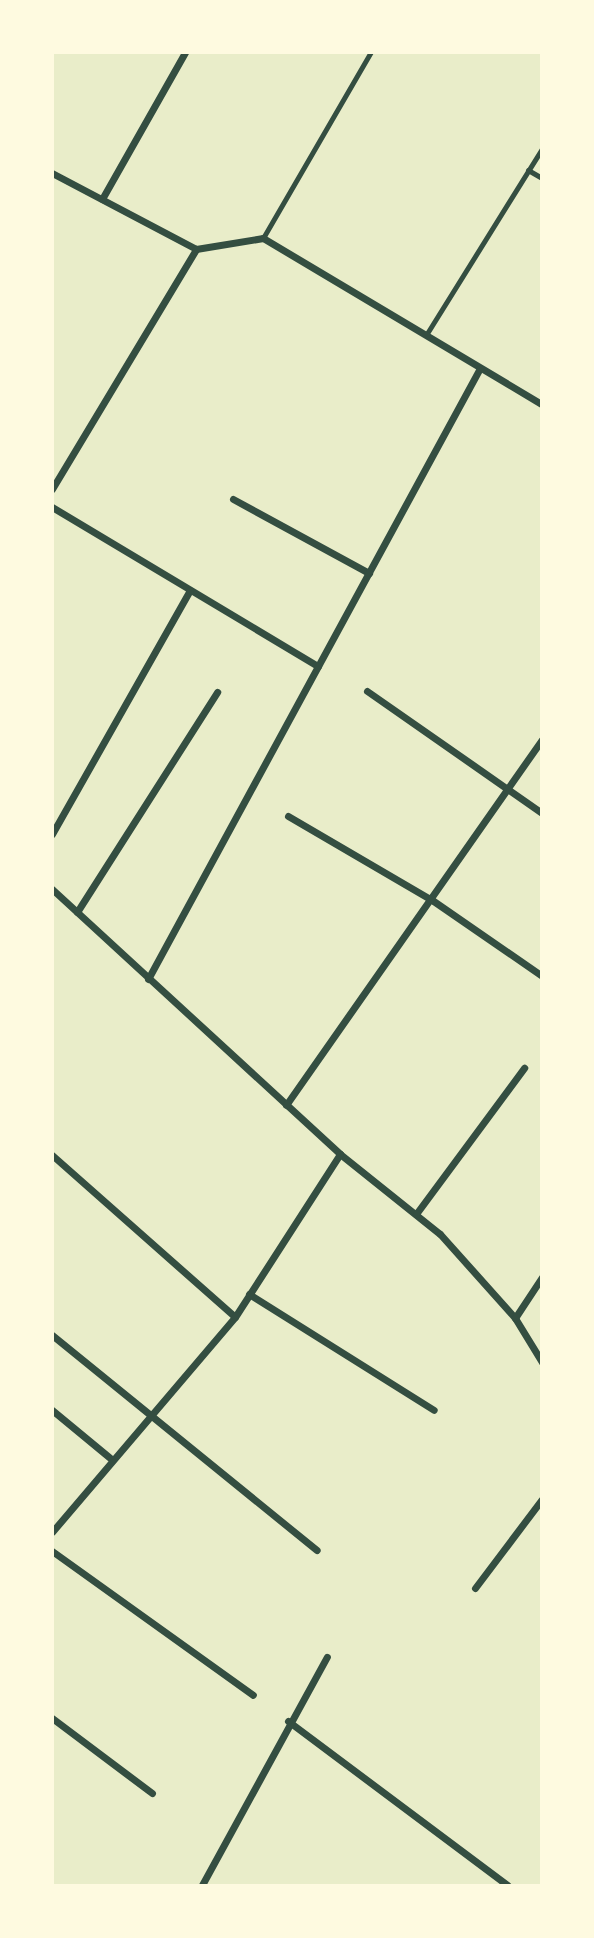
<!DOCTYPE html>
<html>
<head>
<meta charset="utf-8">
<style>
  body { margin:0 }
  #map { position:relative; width:594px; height:1938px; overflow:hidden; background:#e9edc9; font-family:Karla,sans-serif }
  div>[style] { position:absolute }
  .service>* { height:5px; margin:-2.5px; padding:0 2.5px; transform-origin:2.5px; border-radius:2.5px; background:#344e41 }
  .minor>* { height:7px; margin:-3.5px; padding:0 3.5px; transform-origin:3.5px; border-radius:3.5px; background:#344e41 }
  span { translate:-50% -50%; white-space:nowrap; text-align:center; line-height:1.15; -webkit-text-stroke:5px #fefae0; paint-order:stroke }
  .frame { position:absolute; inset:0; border:54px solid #fefae0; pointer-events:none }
</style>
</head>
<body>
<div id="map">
  <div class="service">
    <i style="left:528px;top:170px;width:16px;rotate:30deg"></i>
    <i style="left:263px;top:238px;width:215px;rotate:-59.9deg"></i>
    <i style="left:426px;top:335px;width:219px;rotate:-58.1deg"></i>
  </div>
  <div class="minor">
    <i style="left:52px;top:173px;width:163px;rotate:27.8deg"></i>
    <i style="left:196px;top:249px;width:68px;rotate:-9.3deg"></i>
    <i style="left:263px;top:238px;width:325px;rotate:30.8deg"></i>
    <i style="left:102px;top:199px;width:169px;rotate:-60.5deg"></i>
    <i style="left:52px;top:489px;width:280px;rotate:-59deg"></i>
    <i style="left:233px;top:499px;width:155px;rotate:28.6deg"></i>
    <i style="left:52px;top:507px;width:310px;rotate:30.9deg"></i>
    <i style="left:367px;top:691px;width:213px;rotate:34.9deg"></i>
    <i style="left:288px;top:816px;width:167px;rotate:30.3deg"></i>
    <i style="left:432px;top:900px;width:134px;rotate:34.6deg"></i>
    <i style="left:52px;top:834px;width:280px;rotate:-60.5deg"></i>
    <i style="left:52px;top:889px;width:391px;rotate:42.6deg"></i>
    <i style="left:340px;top:1154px;width:128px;rotate:38.7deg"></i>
    <i style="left:440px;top:1234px;width:113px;rotate:48.2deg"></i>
    <i style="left:515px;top:1318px;width:52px;rotate:58.5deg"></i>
    <i style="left:77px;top:912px;width:261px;rotate:-57.5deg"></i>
    <i style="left:148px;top:979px;width:695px;rotate:-61.48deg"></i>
    <i style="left:286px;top:1105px;width:446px;rotate:-55deg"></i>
    <i style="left:52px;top:1155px;width:244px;rotate:41.5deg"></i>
    <i style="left:416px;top:1214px;width:182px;rotate:-53.5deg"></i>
    <i style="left:249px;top:1294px;width:218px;rotate:32.1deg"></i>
    <i style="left:515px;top:1318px;width:49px;rotate:-56.6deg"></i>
    <i style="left:52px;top:1335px;width:341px;rotate:39.1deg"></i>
    <i style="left:52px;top:1410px;width:75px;rotate:39.6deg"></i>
    <i style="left:52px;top:1532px;width:282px;rotate:-49.6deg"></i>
    <i style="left:235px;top:1317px;width:194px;rotate:-57.2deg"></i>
    <i style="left:52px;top:1551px;width:247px;rotate:35.6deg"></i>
    <i style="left:475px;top:1588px;width:111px;rotate:-53deg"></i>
    <i style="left:52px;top:1718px;width:125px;rotate:36.9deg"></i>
    <i style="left:288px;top:1721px;width:274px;rotate:36.8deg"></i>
    <i style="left:202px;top:1885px;width:260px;rotate:-61.3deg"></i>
  </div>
  <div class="frame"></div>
</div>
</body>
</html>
